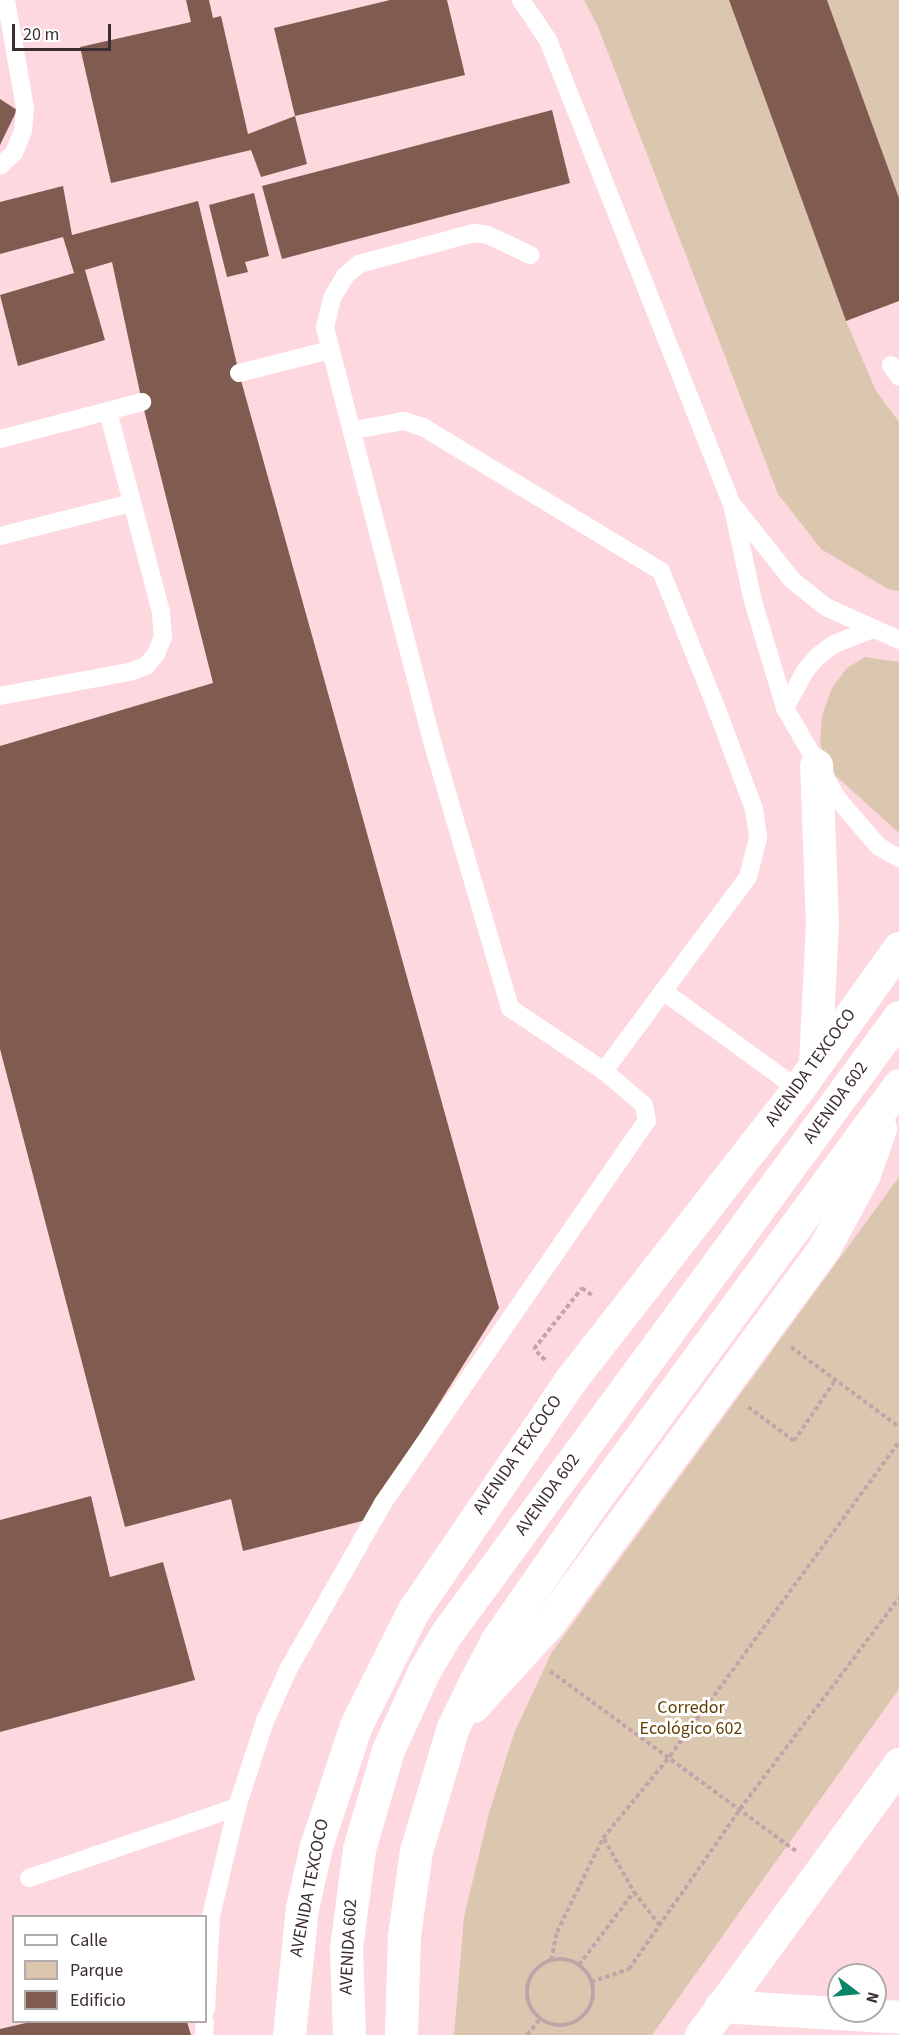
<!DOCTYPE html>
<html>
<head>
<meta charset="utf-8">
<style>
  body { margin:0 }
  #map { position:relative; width:899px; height:2035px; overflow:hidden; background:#fed8df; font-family:"Source Sans 3",sans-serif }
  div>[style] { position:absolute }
  .green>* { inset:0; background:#dbc7b0 }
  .building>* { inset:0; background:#805b4f }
  .path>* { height:4px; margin-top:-2px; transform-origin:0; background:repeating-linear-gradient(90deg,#c2a4a9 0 4.5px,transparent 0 7.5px) }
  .path>.ring { margin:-2px; padding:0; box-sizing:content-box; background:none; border:4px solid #c2a4a9; border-radius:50% }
  .lane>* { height:18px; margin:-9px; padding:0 9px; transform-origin:9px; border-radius:9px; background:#fff }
  .street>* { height:33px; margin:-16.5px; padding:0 16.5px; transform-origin:16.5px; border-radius:16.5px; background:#fff }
  .secondary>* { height:33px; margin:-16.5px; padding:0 16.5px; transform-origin:16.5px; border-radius:16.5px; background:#fff }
  .primary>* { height:33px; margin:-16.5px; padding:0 16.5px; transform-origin:16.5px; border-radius:16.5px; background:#fff }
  span { translate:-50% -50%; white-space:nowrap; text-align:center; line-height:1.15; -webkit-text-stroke:6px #fff; paint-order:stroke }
  .street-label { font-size:18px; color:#3c2d30 }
  .park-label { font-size:18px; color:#633e04 }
  .legend { position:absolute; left:12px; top:1915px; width:195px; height:108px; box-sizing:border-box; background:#fff; border:2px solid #b1abac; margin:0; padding:8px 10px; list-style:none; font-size:18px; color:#3c2d30 }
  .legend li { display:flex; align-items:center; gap:12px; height:30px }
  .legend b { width:30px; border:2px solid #b1abac }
  .north { position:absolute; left:827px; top:1963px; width:60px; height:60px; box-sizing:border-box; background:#fff; border:2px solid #b1abac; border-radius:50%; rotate:106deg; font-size:16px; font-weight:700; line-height:24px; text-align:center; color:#3c2d30 }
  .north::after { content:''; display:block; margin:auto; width:21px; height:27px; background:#0a8566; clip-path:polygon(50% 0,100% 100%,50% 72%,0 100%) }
  .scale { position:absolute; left:12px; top:24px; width:99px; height:27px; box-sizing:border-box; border:3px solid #3c2d30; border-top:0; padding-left:8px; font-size:18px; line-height:21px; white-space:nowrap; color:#3c2d30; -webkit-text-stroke:4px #fff; paint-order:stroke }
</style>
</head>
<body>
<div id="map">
  <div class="green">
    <i style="clip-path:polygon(584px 0,729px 0,846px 321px,876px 391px,899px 422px,899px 591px,888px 589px,821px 549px,778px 494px,598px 27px)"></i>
    <i style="clip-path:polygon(827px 0,899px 0,899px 198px)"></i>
    <i style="clip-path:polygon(865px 657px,899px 662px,899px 833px,836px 776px,820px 745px,822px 716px,832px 688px,847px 668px)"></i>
    <i style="clip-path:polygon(899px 1177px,899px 1689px,652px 2035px,454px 2035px,464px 1917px,489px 1813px,514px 1733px,552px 1652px)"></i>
  </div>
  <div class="building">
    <i style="clip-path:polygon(186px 0,209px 0,213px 18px,221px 16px,248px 134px,295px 116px,274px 28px,390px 0,447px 0,465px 75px,295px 116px,307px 164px,261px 177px,251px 150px,111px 183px,80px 47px,191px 22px)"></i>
    <i style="clip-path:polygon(729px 0,827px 0,899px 198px,899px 301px,846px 321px)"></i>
    <i style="clip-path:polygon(0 99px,17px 110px,0 145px)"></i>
    <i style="clip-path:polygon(552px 110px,570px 183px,282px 259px,262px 186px)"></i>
    <i style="clip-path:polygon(63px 186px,72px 235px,198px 201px,239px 373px,499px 1308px,366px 1520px,243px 1551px,231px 1499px,125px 1527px,0 1049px,0 746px,213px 683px,142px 402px,112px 262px,85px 270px,105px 340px,18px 366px,0 295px,74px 273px,63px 237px,0 254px,0 202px)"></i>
    <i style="clip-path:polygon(254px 193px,269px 256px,245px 262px,248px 272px,227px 277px,209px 205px)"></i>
    <i style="clip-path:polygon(91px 1496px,110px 1577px,163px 1562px,195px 1680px,0 1732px,0 1520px)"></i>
    <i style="clip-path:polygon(30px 2022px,187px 2022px,191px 2035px,0 2035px,0 2029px)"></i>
  </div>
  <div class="path">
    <i style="left:791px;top:1347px;width:134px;rotate:36.5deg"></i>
    <i style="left:545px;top:1360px;width:16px;rotate:-135deg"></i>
    <i style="left:534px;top:1349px;width:78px;rotate:-51.8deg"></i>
    <i style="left:582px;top:1288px;width:14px;rotate:36deg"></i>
    <i style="left:748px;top:1407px;width:57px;rotate:36.5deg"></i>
    <i style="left:794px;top:1441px;width:75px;rotate:-55.9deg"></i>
    <i style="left:550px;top:1671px;width:305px;rotate:36.2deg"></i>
    <i style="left:604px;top:1839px;width:61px;rotate:60.5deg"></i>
    <i class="ring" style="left:527px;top:1959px;width:62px;height:62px"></i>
    <i style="left:551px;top:1960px;width:29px;rotate:-78deg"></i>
    <i style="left:557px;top:1932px;width:105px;rotate:-63.9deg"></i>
    <i style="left:603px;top:1838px;width:106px;rotate:-50.7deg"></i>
    <i style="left:670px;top:1756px;width:389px;rotate:-53.9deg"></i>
    <i style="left:579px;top:1965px;width:91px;rotate:-53deg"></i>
    <i style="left:634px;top:1892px;width:44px;rotate:52.4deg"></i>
    <i style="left:591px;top:1982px;width:40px;rotate:-18.9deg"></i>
    <i style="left:629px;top:1969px;width:195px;rotate:-55.2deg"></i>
    <i style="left:740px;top:1809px;width:264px;rotate:-53deg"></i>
    <i style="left:527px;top:2035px;width:21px;rotate:-51deg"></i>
  </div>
  <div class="lane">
    <i style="left:521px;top:0;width:48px;rotate:56deg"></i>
    <i style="left:548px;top:40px;width:499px;rotate:68.4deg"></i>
    <i style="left:732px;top:504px;width:99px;rotate:77.8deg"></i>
    <i style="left:753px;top:601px;width:112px;rotate:73.3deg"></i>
    <i style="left:785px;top:708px;width:104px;rotate:60deg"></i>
    <i style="left:837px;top:798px;width:63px;rotate:49.5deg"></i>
    <i style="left:878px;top:846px;width:24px;rotate:30deg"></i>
    <i style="left:0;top:166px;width:19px;rotate:-43deg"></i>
    <i style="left:14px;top:153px;width:24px;rotate:-68deg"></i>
    <i style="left:23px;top:131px;width:23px;rotate:-85deg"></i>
    <i style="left:25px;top:108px;width:110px;rotate:-100deg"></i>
    <i style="left:891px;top:365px;width:14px;rotate:56deg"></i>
    <i style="left:239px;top:373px;width:94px;rotate:-14.2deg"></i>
    <i style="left:354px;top:430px;width:51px;rotate:-10.2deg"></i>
    <i style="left:404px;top:421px;width:20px;rotate:18deg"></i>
    <i style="left:423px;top:427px;width:278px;rotate:31.2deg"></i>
    <i style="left:661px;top:571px;width:141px;rotate:68deg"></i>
    <i style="left:714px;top:702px;width:114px;rotate:69.5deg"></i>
    <i style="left:754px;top:809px;width:29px;rotate:82deg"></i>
    <i style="left:758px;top:838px;width:40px;rotate:104.4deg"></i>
    <i style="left:748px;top:877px;width:242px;rotate:126.6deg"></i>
    <i style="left:0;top:439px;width:147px;rotate:-14.6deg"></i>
    <i style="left:735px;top:508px;width:92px;rotate:51.6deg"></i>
    <i style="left:792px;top:580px;width:43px;rotate:38.5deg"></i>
    <i style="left:826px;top:607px;width:80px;rotate:24.3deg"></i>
    <i style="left:0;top:536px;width:135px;rotate:-14.1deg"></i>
    <i style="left:0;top:696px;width:132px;rotate:-10.5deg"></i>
    <i style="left:130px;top:672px;width:17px;rotate:-21deg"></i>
    <i style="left:146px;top:666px;width:16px;rotate:-50deg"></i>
    <i style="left:156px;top:654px;width:18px;rotate:-68deg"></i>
    <i style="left:163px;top:637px;width:25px;rotate:-95deg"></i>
    <i style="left:161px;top:612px;width:208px;rotate:-104.8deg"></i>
    <i style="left:785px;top:708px;width:42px;rotate:-61.6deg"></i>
    <i style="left:805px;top:671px;width:20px;rotate:-49deg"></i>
    <i style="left:818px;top:656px;width:20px;rotate:-37deg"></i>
    <i style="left:834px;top:644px;width:40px;rotate:-21deg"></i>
    <i style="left:663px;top:991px;width:167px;rotate:36deg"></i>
    <i style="left:29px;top:1878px;width:220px;rotate:-18.8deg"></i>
    <i style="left:206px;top:2009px;width:93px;rotate:-86.9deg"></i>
    <i style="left:211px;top:1916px;width:112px;rotate:-76.6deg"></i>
    <i style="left:237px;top:1807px;width:90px;rotate:-72deg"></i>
    <i style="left:265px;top:1721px;width:58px;rotate:-65.6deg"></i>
    <i style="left:289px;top:1668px;width:190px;rotate:-60.3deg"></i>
    <i style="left:383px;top:1503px;width:464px;rotate:-55.4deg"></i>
    <i style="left:647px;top:1121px;width:16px;rotate:-101deg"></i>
    <i style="left:644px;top:1105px;width:52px;rotate:-139.6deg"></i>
    <i style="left:604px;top:1071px;width:113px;rotate:-146.2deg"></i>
    <i style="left:510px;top:1008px;width:274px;rotate:-106.3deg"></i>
    <i style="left:433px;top:745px;width:432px;rotate:-104.5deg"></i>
    <i style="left:325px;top:327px;width:30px;rotate:-76deg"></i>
    <i style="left:332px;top:298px;width:26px;rotate:-59deg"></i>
    <i style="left:345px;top:276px;width:18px;rotate:-41deg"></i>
    <i style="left:359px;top:264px;width:119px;rotate:-15.1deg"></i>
    <i style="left:474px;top:233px;width:14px;rotate:8deg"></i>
    <i style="left:488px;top:235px;width:47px;rotate:25.5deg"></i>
    <i style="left:204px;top:2035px;width:13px;rotate:-86deg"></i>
  </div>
  <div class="street">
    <i style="left:721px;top:2006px;width:178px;rotate:3.5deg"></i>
    <i style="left:701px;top:2035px;width:336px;rotate:-53.8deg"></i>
  </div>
  <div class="secondary">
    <i style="left:815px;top:1062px;width:137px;rotate:-87.1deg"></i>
    <i style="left:822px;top:925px;width:160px;rotate:-92.1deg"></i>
    <i style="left:289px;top:2035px;width:128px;rotate:-84.2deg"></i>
    <i style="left:302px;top:1908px;width:64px;rotate:-77.3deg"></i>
    <i style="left:316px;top:1846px;width:127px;rotate:-71.7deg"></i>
    <i style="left:356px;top:1725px;width:127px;rotate:-63.4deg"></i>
    <i style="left:413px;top:1611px;width:277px;rotate:-55.7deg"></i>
    <i style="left:569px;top:1382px;width:372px;rotate:-52deg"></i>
    <i style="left:798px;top:1089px;width:173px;rotate:-54.4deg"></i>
  </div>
  <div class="primary">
    <i style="left:473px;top:1706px;width:111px;rotate:-47.6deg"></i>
    <i style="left:548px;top:1624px;width:466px;rotate:-53.7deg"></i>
    <i style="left:824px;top:1248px;width:84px;rotate:-61.6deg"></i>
    <i style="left:864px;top:1174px;width:49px;rotate:-70.8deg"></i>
    <i style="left:349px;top:2035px;width:87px;rotate:-92deg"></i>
    <i style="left:346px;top:1948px;width:100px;rotate:-82.5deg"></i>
    <i style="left:359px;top:1849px;width:103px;rotate:-73.7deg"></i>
    <i style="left:388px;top:1750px;width:87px;rotate:-65.5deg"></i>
    <i style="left:424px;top:1671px;width:43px;rotate:-59.3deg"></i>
    <i style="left:446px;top:1634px;width:765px;rotate:-53.71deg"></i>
    <i style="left:401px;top:2035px;width:100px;rotate:-88.3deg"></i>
    <i style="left:404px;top:1935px;width:85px;rotate:-81.9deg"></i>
    <i style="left:416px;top:1851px;width:129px;rotate:-73.4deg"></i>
    <i style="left:453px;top:1727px;width:50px;rotate:-63.9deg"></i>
    <i style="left:475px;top:1682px;width:47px;rotate:-62.4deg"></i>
    <i style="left:497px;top:1640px;width:163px;rotate:-55.2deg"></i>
    <i style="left:590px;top:1506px;width:522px;rotate:-53.72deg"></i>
  </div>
  <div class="street-label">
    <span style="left:811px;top:1068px;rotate:-54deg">AVENIDA TEXCOCO</span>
    <span style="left:836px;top:1103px;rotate:-54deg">AVENIDA 602</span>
    <span style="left:518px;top:1455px;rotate:-55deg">AVENIDA TEXCOCO</span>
    <span style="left:548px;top:1495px;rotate:-54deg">AVENIDA 602</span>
    <span style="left:310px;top:1888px;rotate:-79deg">AVENIDA TEXCOCO</span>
    <span style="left:349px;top:1947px;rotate:-87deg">AVENIDA 602</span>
  </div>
  <div class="park-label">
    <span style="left:691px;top:1719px">Corredor<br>Ecológico 602</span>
  </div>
  <ul class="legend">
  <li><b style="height:8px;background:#fff"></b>Calle</li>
  <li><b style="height:16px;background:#dbc7b0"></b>Parque</li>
  <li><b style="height:16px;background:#805b4f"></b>Edificio</li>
  </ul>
  <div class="north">N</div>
  <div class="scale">20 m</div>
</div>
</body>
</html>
